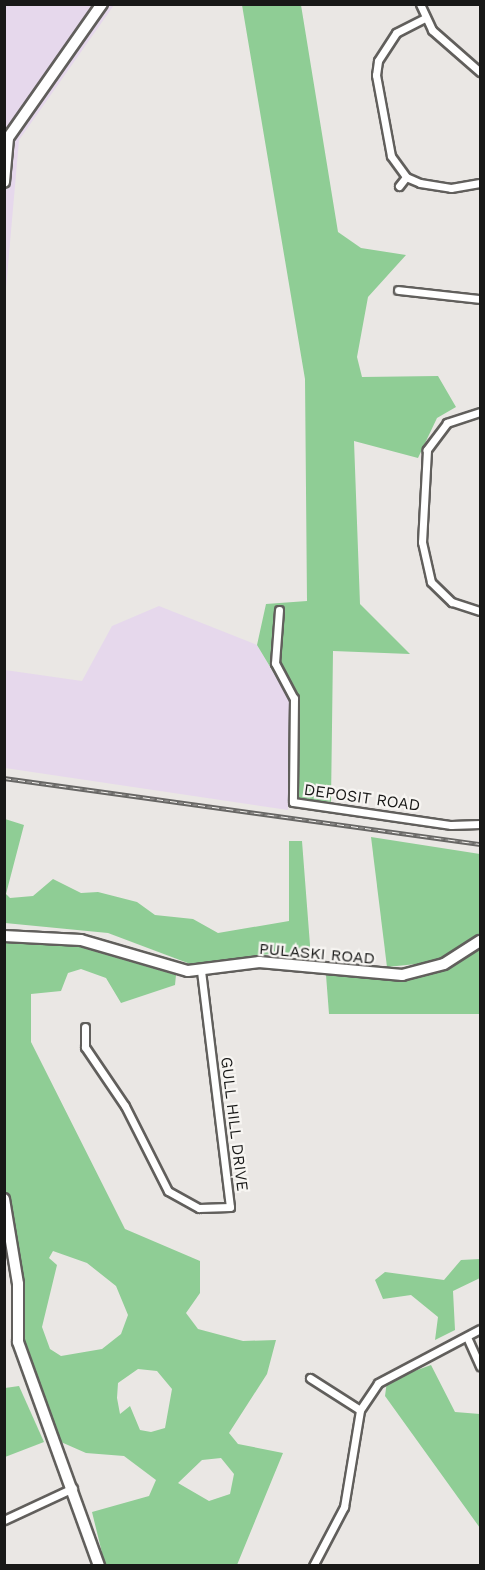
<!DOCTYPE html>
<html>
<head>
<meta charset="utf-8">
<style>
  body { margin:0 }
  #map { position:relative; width:485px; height:1570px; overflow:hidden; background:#eae7e4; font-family:"Work Sans",sans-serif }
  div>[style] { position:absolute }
  .industrial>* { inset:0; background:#e6d8ec }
  .green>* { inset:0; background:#8fcd95 }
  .roads { filter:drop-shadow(2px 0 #615f5c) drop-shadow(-2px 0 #615f5c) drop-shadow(0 2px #615f5c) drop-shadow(0 -2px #615f5c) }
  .minor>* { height:7px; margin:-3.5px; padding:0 3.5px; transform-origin:3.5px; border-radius:3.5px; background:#fff }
  .secondary>* { height:10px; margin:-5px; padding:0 5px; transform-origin:5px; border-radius:5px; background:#fff }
  .rail>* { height:4.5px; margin-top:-2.25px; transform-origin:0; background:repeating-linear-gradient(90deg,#f7f5f2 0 7px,#676664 0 14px); box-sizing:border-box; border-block:2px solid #676664 }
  span { translate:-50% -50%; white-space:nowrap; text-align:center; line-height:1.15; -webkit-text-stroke:4.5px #f7f5f2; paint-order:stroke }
  .street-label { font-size:16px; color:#181817 }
  .frame { position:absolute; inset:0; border:6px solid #181817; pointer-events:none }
</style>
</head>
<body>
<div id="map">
  <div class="industrial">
    <i style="clip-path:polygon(5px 5px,114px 5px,19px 140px,5px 300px)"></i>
    <i style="clip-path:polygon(159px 606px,257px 645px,290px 700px,288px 810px,5px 768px,5px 670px,82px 681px,112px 626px)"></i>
  </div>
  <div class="green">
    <i style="clip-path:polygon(242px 5px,301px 5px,338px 232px,361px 248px,406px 255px,368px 297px,357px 357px,362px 377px,438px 376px,456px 407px,437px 418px,418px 458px,354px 441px,360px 604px,410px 654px,333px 651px,331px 802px,288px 798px,290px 700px,257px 645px,266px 604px,307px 601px,305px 379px)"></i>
    <i style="clip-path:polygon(5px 819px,24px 825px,6px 894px,10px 898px,33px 896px,53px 879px,81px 893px,98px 892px,137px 902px,155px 915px,193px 919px,218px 933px,289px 921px,289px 841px,302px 841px,311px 958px,283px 952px,193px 965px,108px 933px,5px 923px)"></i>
    <i style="clip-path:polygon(371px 837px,480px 854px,480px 934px,436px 962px,387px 967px)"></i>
    <i style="clip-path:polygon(evenodd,4px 943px,66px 943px,176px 975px,175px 985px,121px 1003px,106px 978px,81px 969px,68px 973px,61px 991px,31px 994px,31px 1042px,125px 1229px,200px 1261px,200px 1293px,186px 1313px,198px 1329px,243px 1341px,276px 1340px,267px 1374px,229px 1433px,238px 1444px,283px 1453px,237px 1565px,105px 1565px,92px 1512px,149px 1496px,156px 1480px,124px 1456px,86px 1453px,61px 1442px,21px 1339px,17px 1240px,4px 1196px,4px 943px,53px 1251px,87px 1263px,116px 1286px,128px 1315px,121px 1334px,102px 1349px,61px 1356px,50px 1349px,42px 1327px,57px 1265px,49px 1258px,53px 1251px,4px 943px,138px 1369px,157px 1371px,172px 1389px,165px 1428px,151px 1432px,140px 1430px,130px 1406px,120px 1414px,117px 1398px,118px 1383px,138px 1369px,4px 943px,221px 1458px,234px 1474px,230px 1494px,209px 1501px,178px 1483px,202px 1460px,221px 1458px)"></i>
    <i style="clip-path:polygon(480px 945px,480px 1014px,329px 1014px,326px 975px,403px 981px,448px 968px)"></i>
    <i style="clip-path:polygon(480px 1259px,480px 1278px,453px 1291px,455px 1330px,435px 1340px,438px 1317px,411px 1295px,383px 1299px,375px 1280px,385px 1272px,444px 1280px,461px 1260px)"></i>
    <i style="clip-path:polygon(431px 1365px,455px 1412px,480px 1414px,480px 1528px,385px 1396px,387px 1381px)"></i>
    <i style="clip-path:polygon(19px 1386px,44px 1442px,5px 1457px,5px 1388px)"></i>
  </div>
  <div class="roads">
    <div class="minor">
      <i style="left:420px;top:4px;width:29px;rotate:65deg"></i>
      <i style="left:432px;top:30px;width:64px;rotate:41.2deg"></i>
      <i style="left:423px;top:19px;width:30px;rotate:153deg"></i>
      <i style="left:396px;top:33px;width:33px;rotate:123deg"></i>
      <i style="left:378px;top:61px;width:14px;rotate:98deg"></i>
      <i style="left:376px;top:75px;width:82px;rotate:79.5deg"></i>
      <i style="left:391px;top:156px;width:26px;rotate:54deg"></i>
      <i style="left:406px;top:177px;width:15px;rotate:23deg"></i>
      <i style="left:420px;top:183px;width:31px;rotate:9deg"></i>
      <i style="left:451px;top:188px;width:29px;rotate:-10deg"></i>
      <i style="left:399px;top:186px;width:11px;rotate:-52deg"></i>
      <i style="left:398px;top:290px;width:82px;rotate:6.3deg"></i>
      <i style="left:480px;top:412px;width:35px;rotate:162deg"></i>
      <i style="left:447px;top:423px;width:34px;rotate:127deg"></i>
      <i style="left:427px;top:450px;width:92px;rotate:93.1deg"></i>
      <i style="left:422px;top:542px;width:41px;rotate:77.3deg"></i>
      <i style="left:431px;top:582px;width:29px;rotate:44deg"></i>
      <i style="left:452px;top:602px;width:29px;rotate:18deg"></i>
      <i style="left:279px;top:610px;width:53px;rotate:94.3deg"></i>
      <i style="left:275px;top:663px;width:40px;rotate:62deg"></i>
      <i style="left:294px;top:698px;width:104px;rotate:90.6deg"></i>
      <i style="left:293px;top:802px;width:160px;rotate:8.3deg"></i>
      <i style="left:451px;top:825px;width:29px;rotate:-2deg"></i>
      <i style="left:85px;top:1027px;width:20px;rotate:90deg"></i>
      <i style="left:85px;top:1047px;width:71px;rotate:55.9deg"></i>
      <i style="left:125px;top:1106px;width:95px;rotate:63.2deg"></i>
      <i style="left:168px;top:1191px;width:35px;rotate:29deg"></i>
      <i style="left:199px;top:1208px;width:31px;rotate:-2deg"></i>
      <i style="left:230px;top:1207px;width:238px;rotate:-97deg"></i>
      <i style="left:467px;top:1337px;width:32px;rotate:66deg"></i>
      <i style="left:310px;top:1378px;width:59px;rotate:32.6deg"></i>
      <i style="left:4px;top:1520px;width:76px;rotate:-24.9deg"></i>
      <i style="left:313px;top:1566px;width:67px;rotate:-62.3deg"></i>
      <i style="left:344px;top:1507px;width:98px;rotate:-80.6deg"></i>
      <i style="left:360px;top:1410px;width:32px;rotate:-56deg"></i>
      <i style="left:378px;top:1383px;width:115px;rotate:-27.9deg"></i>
    </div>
    <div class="secondary">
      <i style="left:4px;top:182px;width:44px;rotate:-84.8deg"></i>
      <i style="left:8px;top:138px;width:164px;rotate:-55deg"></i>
      <i style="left:4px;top:936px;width:77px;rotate:3deg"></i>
      <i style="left:81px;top:940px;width:111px;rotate:16.2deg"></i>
      <i style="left:188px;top:971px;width:72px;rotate:-7.2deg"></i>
      <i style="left:259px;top:962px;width:144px;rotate:5.2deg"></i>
      <i style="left:402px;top:975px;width:43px;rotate:-14.7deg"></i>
      <i style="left:444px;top:964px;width:43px;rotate:-32.6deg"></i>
      <i style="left:4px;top:1199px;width:86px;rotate:80.6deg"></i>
      <i style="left:18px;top:1284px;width:58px;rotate:90deg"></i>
      <i style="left:18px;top:1342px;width:238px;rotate:70.1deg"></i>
    </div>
  </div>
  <div class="rail">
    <i style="left:4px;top:778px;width:481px;rotate:7.9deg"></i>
  </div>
  <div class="street-label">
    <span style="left:362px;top:798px;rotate:8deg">DEPOSIT ROAD</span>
    <span style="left:317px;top:954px;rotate:5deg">PULASKI ROAD</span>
    <span style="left:234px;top:1124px;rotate:83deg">GULL HILL DRIVE</span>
  </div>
  <div class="frame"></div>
</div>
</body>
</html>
